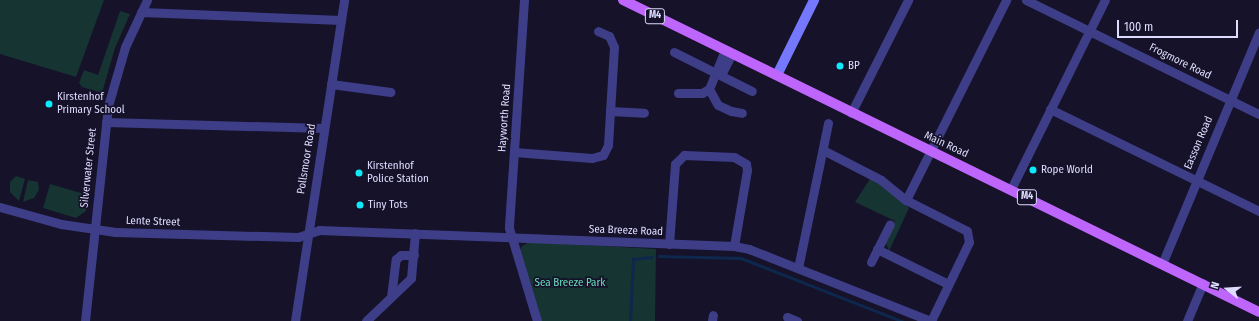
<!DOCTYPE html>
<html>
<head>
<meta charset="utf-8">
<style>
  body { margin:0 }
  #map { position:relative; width:1259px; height:321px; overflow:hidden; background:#15122a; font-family:"Fira Sans Condensed",sans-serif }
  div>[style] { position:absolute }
  .green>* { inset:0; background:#153432 }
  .stream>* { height:2.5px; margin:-1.25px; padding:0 1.25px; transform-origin:1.25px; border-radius:1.25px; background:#0e274d }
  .minor>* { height:9px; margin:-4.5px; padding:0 4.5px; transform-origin:4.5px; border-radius:4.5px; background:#3e3e88 }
  .secondary>* { height:10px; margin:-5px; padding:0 5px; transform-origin:5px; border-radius:5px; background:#7577fc }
  .primary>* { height:10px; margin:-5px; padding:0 5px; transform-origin:5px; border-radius:5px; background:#be65fb }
  .dots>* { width:11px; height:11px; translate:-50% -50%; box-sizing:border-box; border:2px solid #15122a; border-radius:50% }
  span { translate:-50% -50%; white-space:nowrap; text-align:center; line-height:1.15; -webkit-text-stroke:3.5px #15122a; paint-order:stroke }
  .shield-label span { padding:1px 3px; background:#15122a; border:1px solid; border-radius:3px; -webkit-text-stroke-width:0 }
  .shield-label { font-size:10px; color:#dedcfe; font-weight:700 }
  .street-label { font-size:11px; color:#dedcfe }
  .poi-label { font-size:11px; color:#dedcfe }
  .left { translate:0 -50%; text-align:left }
  .park-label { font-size:11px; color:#68debc }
  .north { position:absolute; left:1207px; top:269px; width:40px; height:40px; -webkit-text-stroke:3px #15122a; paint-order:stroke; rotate:287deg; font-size:11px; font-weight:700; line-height:16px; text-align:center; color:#dedcfe }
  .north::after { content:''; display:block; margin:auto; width:14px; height:18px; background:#dedcfe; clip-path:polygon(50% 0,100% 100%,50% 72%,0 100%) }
  .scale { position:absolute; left:1117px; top:20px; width:121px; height:18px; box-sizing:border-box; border:2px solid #dedcfe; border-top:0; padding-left:5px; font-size:12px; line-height:14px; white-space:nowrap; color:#dedcfe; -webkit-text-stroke:3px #15122a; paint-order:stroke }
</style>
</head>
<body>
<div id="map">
  <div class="green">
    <i style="clip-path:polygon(0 0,104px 0,76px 77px,0 54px)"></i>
    <i style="clip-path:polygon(120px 11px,130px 14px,115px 48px,102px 93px,82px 87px,79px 83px,84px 70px,98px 75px)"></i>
    <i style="clip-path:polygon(16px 176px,25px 179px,19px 201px,10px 192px,10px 182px)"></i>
    <i style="clip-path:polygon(870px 179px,882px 185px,909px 208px,889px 251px,885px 241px,895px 221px,855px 202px)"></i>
    <i style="clip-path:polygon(28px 180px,38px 182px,39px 190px,34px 198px,23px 202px)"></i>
    <i style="clip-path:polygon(50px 184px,88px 195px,86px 211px,76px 218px,43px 208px)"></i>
    <i style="clip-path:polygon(529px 242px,656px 249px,655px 321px,541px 321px,520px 255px,521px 247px)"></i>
  </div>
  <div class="stream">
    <i style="left:659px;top:256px;width:82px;rotate:1.4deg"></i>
    <i style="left:741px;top:258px;width:173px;rotate:21.4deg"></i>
    <i style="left:630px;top:321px;width:62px;rotate:-87.2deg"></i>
    <i style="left:633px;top:259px;width:19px;rotate:-6deg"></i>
  </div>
  <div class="minor">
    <i style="left:524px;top:0;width:228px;rotate:93.8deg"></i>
    <i style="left:509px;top:228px;width:97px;rotate:73.2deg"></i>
    <i style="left:1026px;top:0;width:259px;rotate:26.1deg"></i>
    <i style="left:141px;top:12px;width:200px;rotate:2.3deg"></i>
    <i style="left:725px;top:50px;width:42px;rotate:112.3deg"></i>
    <i style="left:709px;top:89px;width:18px;rotate:61deg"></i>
    <i style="left:718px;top:105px;width:14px;rotate:25deg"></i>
    <i style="left:731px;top:111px;width:11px;rotate:10deg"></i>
    <i style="left:674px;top:52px;width:87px;rotate:26.6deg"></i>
    <i style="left:717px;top:73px;width:6px;rotate:-18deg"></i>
    <i style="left:723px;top:71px;width:20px;rotate:-63deg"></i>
    <i style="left:331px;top:84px;width:60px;rotate:7.7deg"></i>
    <i style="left:678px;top:93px;width:24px"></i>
    <i style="left:702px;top:93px;width:8px;rotate:-30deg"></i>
    <i style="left:1050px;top:109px;width:233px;rotate:26deg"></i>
    <i style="left:610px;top:111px;width:34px;rotate:3deg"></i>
    <i style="left:851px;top:113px;width:127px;rotate:-63.2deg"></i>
    <i style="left:106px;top:122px;width:218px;rotate:1.6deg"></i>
    <i style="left:823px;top:150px;width:65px;rotate:27.3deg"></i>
    <i style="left:881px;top:180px;width:32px;rotate:39deg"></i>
    <i style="left:906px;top:200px;width:68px;rotate:26.9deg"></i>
    <i style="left:967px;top:231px;width:11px;rotate:80deg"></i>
    <i style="left:969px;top:242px;width:88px;rotate:115.7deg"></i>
    <i style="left:514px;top:152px;width:78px;rotate:4.4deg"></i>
    <i style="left:592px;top:158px;width:11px;rotate:-15deg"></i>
    <i style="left:603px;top:155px;width:11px;rotate:-63deg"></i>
    <i style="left:608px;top:145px;width:98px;rotate:-86.5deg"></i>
    <i style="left:614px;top:47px;width:12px;rotate:-114deg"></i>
    <i style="left:609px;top:36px;width:12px;rotate:-156deg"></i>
    <i style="left:1011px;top:189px;width:211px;rotate:-63.6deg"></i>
    <i style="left:906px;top:200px;width:224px;rotate:-63.4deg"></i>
    <i style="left:0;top:207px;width:63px;rotate:15.6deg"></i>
    <i style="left:61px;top:224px;width:55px;rotate:8.4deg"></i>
    <i style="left:115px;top:232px;width:183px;rotate:1.6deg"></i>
    <i style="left:298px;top:237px;width:22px;rotate:-18deg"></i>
    <i style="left:319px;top:230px;width:415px;rotate:2.2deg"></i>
    <i style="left:734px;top:246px;width:15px;rotate:11deg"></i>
    <i style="left:749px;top:249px;width:196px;rotate:21.6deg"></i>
    <i style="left:669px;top:244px;width:80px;rotate:-85.7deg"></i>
    <i style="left:675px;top:164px;width:13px;rotate:-45deg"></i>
    <i style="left:684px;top:155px;width:50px;rotate:2.3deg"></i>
    <i style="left:734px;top:157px;width:14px;rotate:30deg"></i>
    <i style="left:746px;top:164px;width:6px;rotate:81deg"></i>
    <i style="left:747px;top:170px;width:77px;rotate:99.7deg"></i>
    <i style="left:877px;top:249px;width:79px;rotate:26.2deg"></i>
    <i style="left:871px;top:262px;width:42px;rotate:-63.4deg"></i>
    <i style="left:1162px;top:264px;width:251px;rotate:-67.3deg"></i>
    <i style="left:798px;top:268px;width:148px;rotate:-78.3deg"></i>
    <i style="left:391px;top:297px;width:38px;rotate:-83deg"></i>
    <i style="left:396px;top:259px;width:6px;rotate:-39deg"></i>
    <i style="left:401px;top:255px;width:13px"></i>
    <i style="left:787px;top:317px;width:11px;rotate:22deg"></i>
    <i style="left:85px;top:321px;width:216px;rotate:-83.9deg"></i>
    <i style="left:108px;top:106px;width:61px;rotate:-73.9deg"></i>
    <i style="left:125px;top:47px;width:52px;rotate:-64.9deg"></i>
    <i style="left:295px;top:321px;width:325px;rotate:-81.3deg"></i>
    <i style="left:366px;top:321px;width:62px;rotate:-43.7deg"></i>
    <i style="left:411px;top:278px;width:45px;rotate:-84.9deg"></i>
    <i style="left:712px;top:321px;width:6px;rotate:-81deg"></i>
    <i style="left:1187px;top:321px;width:41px;rotate:-67.2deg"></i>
  </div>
  <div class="secondary">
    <i style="left:777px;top:75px;width:84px;rotate:-63.7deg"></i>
  </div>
  <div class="primary">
    <i style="left:623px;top:0;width:708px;rotate:26.13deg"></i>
  </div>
  <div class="dots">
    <i style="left:840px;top:66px;background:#0deaf9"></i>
    <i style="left:49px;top:104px;background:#0deaf9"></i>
    <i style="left:1033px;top:170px;background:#0deaf9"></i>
    <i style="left:359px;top:173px;background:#0deaf9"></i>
    <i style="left:360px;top:205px;background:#0deaf9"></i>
  </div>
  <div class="shield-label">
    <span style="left:655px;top:16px">M4</span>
    <span style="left:1027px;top:197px">M4</span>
  </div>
  <div class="street-label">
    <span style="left:1180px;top:62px;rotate:26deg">Frogmore Road</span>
    <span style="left:505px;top:118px;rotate:-86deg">Hayworth Road</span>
    <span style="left:1199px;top:143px;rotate:-67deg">Easson Road</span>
    <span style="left:946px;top:145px;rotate:25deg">Main Road</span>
    <span style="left:307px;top:159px;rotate:-81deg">Pollsmoor Road</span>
    <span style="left:89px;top:168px;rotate:-84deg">Silverwater Street</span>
    <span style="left:153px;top:222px;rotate:2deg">Lente Street</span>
    <span style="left:626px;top:231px;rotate:2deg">Sea Breeze Road</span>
  </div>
  <div class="poi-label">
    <span class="left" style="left:848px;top:66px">BP</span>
    <span class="left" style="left:57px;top:104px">Kirstenhof<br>Primary School</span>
    <span class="left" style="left:367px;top:173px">Kirstenhof<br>Police Station</span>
    <span class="left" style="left:1041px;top:170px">Rope World</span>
    <span class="left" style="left:368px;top:205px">Tiny Tots</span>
  </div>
  <div class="park-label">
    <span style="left:570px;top:283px">Sea Breeze Park</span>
  </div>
  <div class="north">N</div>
  <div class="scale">100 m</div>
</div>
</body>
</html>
